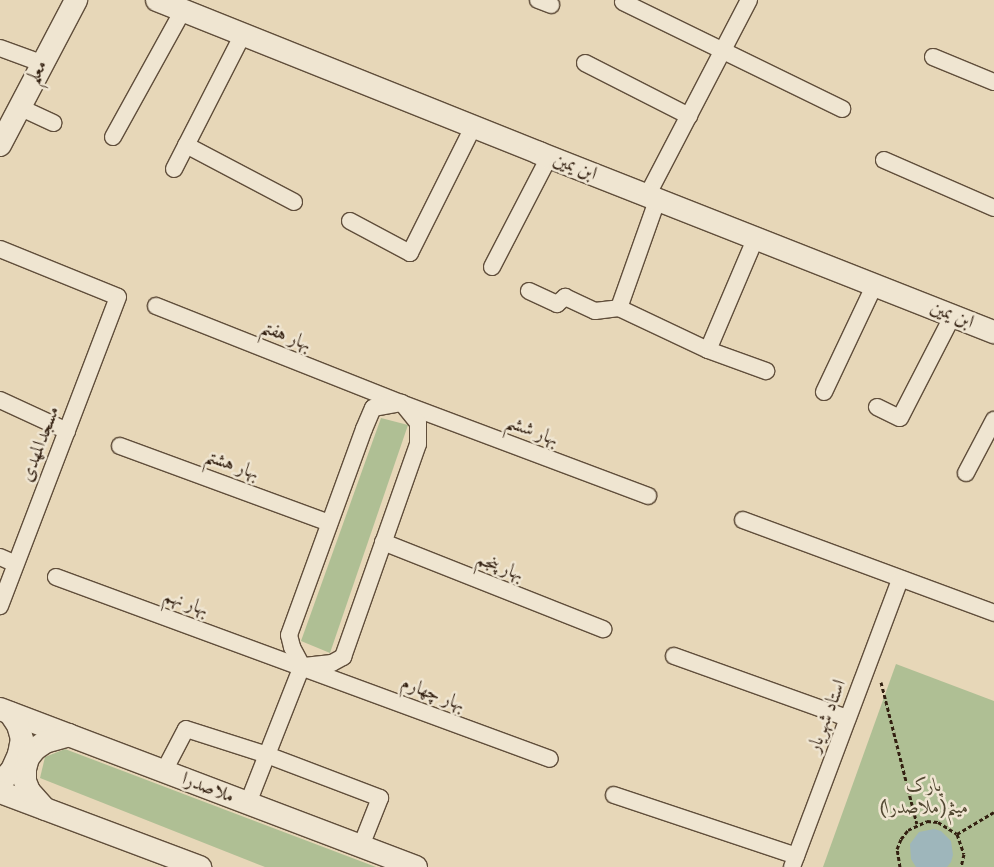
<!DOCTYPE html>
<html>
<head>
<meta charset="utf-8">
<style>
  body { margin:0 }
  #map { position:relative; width:994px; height:867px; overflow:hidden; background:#e7d7b8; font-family:"IM FELL DW Pica",Amiri,serif }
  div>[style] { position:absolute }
  .green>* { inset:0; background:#afbf94 }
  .water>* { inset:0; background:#9eb6bb }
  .path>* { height:3px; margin-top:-1.5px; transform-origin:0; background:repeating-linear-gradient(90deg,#332011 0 4px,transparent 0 6.5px) }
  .roads { filter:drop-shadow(1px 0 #604e3b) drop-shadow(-1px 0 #604e3b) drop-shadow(0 1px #604e3b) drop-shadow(0 -1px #604e3b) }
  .street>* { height:16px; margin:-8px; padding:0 8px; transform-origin:8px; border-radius:8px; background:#efe5d1 }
  .secondary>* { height:22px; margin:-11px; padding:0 11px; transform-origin:11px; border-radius:11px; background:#efe5d1 }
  span { translate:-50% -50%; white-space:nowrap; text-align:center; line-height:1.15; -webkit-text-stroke:5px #efe5d1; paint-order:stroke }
  .street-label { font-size:19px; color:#332011 }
  .park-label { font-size:19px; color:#524832; font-style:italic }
</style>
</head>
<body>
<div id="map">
  <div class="green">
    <i style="clip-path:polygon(381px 418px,408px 425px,330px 653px,301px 641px)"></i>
    <i style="clip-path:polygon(896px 664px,994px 701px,994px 867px,823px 867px)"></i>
    <i style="clip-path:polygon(65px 749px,376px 867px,265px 867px,40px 778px,45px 757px)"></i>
  </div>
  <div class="water">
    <i style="clip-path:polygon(934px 829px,941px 831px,951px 841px,953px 855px,951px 862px,947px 867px,916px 867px,911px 859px,910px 844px,919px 832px)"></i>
  </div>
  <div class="path">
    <i style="left:881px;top:682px;width:146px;rotate:75.8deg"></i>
    <i style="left:957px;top:834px;width:43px;rotate:-30.7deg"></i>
    <i style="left:900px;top:867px;width:18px;rotate:-99deg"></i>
    <i style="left:897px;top:849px;width:11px;rotate:-68deg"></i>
    <i style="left:901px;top:839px;width:11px;rotate:-52deg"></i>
    <i style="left:908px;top:830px;width:21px;rotate:-25deg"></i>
    <i style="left:927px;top:821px;width:11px;rotate:5deg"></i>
    <i style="left:938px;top:822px;width:22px;rotate:32deg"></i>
    <i style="left:957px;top:834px;width:21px;rotate:71deg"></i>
    <i style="left:964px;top:854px;width:13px;rotate:103deg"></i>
  </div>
  <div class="roads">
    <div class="street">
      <i style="left:538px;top:0;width:14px;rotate:21deg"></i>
      <i style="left:623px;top:2px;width:244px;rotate:26deg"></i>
      <i style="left:0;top:48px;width:44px;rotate:20.1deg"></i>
      <i style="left:933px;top:57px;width:66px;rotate:22.3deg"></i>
      <i style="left:585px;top:63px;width:117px;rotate:27deg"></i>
      <i style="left:19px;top:107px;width:38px;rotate:25deg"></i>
      <i style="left:113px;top:137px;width:145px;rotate:-61.1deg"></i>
      <i style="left:186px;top:145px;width:122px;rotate:27.8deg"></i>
      <i style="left:884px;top:160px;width:120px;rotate:23.6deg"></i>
      <i style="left:174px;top:169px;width:152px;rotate:-62.9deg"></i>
      <i style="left:648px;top:194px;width:219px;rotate:-62.5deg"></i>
      <i style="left:350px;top:221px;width:68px;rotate:28.1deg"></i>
      <i style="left:410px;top:253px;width:141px;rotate:-63.4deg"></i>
      <i style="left:0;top:249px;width:127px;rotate:22.1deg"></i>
      <i style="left:118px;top:297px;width:331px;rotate:110.9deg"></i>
      <i style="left:492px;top:267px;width:124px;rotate:-62.6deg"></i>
      <i style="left:529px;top:291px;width:31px;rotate:25deg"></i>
      <i style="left:557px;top:304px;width:11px;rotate:-41deg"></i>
      <i style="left:565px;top:297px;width:33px;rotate:25deg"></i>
      <i style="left:595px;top:311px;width:24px;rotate:-7deg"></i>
      <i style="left:619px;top:308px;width:98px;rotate:25.3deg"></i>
      <i style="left:708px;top:350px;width:62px;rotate:19.9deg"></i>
      <i style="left:156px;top:306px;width:264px;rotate:21.6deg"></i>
      <i style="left:401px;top:403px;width:264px;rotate:20.6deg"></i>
      <i style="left:619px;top:308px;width:117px;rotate:-70.5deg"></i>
      <i style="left:708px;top:350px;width:123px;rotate:-67deg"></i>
      <i style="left:824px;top:392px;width:119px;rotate:-64.7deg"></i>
      <i style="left:0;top:400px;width:74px;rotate:24.8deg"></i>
      <i style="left:877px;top:407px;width:25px;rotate:26deg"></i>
      <i style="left:900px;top:418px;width:116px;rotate:-62.8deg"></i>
      <i style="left:120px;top:446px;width:223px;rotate:20.2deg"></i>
      <i style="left:966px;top:473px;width:60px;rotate:-62.2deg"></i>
      <i style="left:743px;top:520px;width:268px;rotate:20.3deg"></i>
      <i style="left:383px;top:542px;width:237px;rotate:21.6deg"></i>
      <i style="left:0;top:557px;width:17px;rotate:24deg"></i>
      <i style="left:56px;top:577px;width:526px;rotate:20.22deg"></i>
      <i style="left:674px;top:656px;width:184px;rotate:19.7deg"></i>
      <i style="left:304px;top:666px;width:28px;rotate:-6deg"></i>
      <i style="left:332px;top:663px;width:13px;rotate:-29deg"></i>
      <i style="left:343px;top:657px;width:226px;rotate:-70.6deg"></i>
      <i style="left:418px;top:444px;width:21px;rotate:-90deg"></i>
      <i style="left:418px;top:423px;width:26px;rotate:-129deg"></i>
      <i style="left:164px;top:771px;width:47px;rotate:-62.4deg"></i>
      <i style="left:186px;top:729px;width:85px;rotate:17.8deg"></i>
      <i style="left:267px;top:755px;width:121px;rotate:20.8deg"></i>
      <i style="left:380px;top:798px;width:52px;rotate:111.6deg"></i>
      <i style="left:614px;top:795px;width:192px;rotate:18.5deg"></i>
      <i style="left:248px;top:803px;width:147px;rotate:-68.5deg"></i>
      <i style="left:302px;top:666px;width:21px;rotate:-118deg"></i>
      <i style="left:292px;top:647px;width:12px;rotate:-104deg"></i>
      <i style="left:289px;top:635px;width:219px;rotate:-70deg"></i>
      <i style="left:364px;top:429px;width:23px;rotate:-67deg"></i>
      <i style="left:373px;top:408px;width:28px;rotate:-10deg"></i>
      <i style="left:792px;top:867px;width:308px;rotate:-69.4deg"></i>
    </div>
    <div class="secondary">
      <i style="left:157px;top:0;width:412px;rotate:21.8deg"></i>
      <i style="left:539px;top:153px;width:489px;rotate:21.5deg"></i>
      <i style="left:0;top:145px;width:164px;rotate:-62.3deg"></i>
      <i style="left:0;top:709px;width:445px;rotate:20.8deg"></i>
      <i style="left:0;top:783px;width:18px;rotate:-47deg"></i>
      <i style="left:12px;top:770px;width:17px;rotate:-66deg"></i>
      <i style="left:19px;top:754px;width:15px;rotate:-79deg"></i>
      <i style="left:22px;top:739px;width:15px;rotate:-106deg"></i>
      <i style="left:18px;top:725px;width:14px;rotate:-124deg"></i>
      <i style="left:0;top:792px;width:214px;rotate:20.6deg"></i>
      <i style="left:45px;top:809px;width:24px;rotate:-132deg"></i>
      <i style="left:29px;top:791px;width:11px;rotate:-112deg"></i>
      <i style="left:25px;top:781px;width:12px;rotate:-90deg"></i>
      <i style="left:25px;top:769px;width:11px;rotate:-75deg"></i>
      <i style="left:28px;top:758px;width:11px;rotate:-52deg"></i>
      <i style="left:35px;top:749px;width:12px;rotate:-35deg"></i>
      <i style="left:45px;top:742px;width:25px;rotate:-16deg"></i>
    </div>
  </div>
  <div class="street-label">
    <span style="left:37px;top:72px;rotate:-63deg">معلم</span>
    <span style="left:575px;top:167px;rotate:21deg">ابن یمین</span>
    <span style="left:952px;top:315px;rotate:22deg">ابن یمین</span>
    <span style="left:286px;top:336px;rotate:22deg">بهار هفتم</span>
    <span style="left:532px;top:431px;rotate:21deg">بهار ششم</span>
    <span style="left:40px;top:444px;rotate:-69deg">مسجدالمهدی</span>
    <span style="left:232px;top:465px;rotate:20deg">بهار هشتم</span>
    <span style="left:500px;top:567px;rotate:21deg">بهار پنجم</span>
    <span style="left:186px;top:603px;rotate:20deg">بهار نهم</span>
    <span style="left:433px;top:694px;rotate:21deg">بهار چهارم</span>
    <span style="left:827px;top:716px;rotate:-69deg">استاد شهریار</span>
    <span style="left:208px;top:788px;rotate:21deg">ملاصدرا</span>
  </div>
  <div class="park-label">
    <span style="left:924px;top:797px">پارک<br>میثم(ملاصدرا)</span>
  </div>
</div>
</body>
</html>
